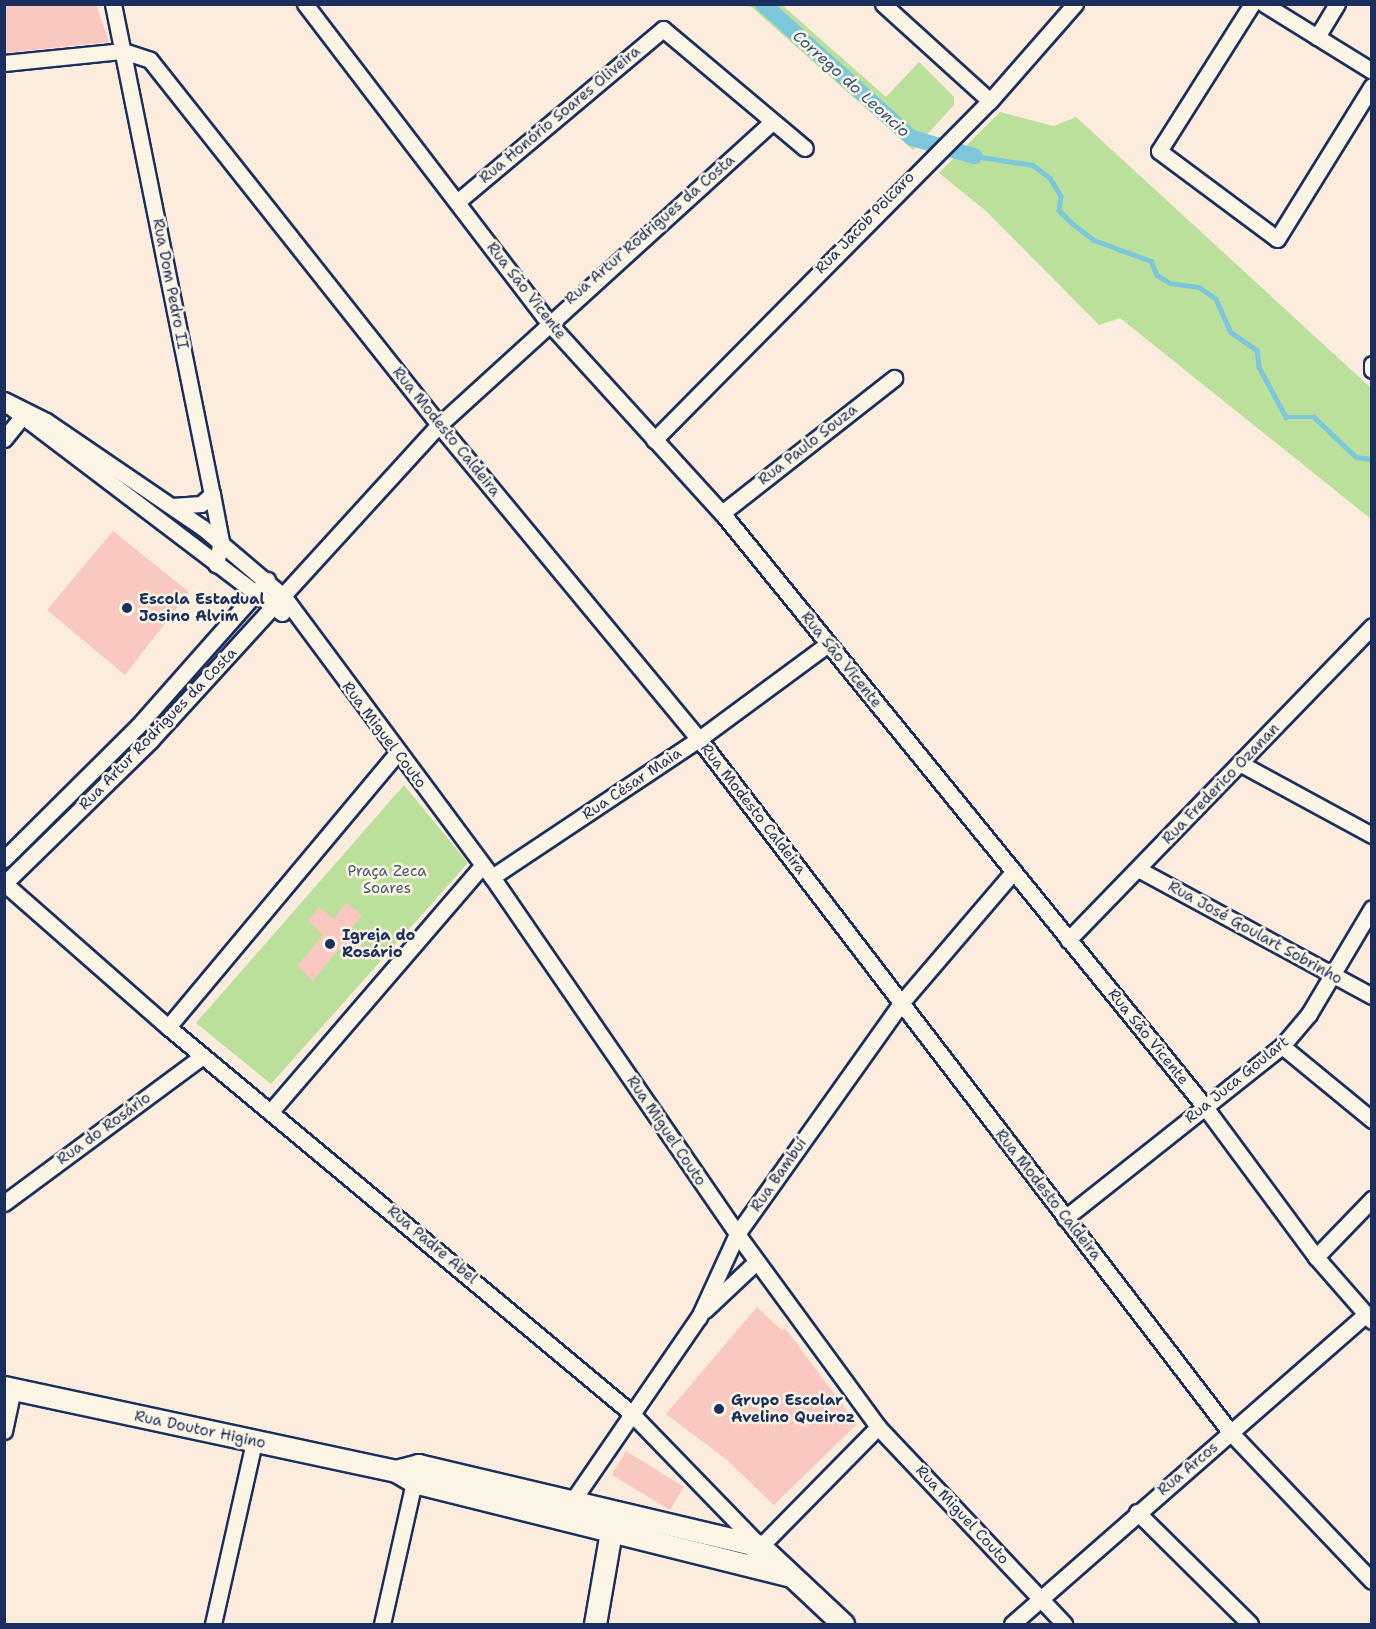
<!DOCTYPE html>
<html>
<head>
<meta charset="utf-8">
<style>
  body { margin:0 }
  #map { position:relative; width:1376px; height:1629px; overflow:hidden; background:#fbecde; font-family:"Shantell Sans",sans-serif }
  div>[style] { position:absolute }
  .green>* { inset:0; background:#bbe09b }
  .stream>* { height:4.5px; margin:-2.25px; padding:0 2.25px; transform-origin:2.25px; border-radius:2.25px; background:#7cc7dc }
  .canal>* { height:16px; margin:-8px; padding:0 8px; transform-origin:8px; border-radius:8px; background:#7cc7dc }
  .building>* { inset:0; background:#f8c8c1 }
  .roads { filter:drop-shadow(2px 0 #1b2f5e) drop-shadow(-2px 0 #1b2f5e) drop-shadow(0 2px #1b2f5e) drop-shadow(0 -2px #1b2f5e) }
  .street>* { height:15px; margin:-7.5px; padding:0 7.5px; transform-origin:7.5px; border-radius:7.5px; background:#fcf5e5 }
  .secondary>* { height:21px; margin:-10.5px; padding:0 10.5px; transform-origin:10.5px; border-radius:10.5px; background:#fcf5e5 }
  .dots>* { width:16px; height:16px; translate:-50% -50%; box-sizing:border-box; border:3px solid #fcf5e5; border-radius:50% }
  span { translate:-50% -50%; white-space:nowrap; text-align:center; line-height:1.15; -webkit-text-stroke:5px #fcf5e5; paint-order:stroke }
  .street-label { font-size:15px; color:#1b2f5e }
  .poi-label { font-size:15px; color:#1b2f5e; font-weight:700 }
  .left { translate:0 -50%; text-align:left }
  .park-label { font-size:15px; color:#435b6d }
  .water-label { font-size:16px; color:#33557e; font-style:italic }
  .frame { position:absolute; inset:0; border:6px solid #1b2f5e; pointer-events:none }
</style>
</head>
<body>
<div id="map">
  <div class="green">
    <i style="clip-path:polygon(749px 5px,782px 5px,886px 97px,919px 62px,954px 97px,954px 105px,913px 150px)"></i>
    <i style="clip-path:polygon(1000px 112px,1054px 126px,1076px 117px,1371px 388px,1371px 519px,1120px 318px,1099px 325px,986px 211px,939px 173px)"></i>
    <i style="clip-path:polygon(404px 785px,468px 863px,271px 1084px,196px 1023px)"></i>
  </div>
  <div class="stream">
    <i style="left:974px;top:156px;width:60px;rotate:8.7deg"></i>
    <i style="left:1033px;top:165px;width:21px;rotate:37deg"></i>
    <i style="left:1050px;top:178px;width:21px;rotate:59deg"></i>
    <i style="left:1061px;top:196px;width:14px;rotate:98deg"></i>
    <i style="left:1059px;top:210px;width:20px;rotate:45deg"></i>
    <i style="left:1073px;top:224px;width:26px;rotate:37deg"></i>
    <i style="left:1094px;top:240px;width:61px;rotate:20.2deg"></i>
    <i style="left:1151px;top:261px;width:15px;rotate:67deg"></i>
    <i style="left:1157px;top:275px;width:15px;rotate:32deg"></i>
    <i style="left:1170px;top:283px;width:29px;rotate:8deg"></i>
    <i style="left:1199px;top:287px;width:21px;rotate:35deg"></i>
    <i style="left:1216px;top:299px;width:36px;rotate:66deg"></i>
    <i style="left:1231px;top:332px;width:32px;rotate:35deg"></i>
    <i style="left:1257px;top:350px;width:17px;rotate:83deg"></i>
    <i style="left:1259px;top:367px;width:57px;rotate:61.6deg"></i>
    <i style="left:1286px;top:417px;width:28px"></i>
    <i style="left:1314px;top:417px;width:58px;rotate:43.6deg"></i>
    <i style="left:1356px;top:457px;width:16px;rotate:7deg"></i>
  </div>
  <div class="canal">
    <i style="left:763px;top:4px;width:200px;rotate:42deg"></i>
    <i style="left:912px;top:138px;width:65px;rotate:16.2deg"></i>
  </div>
  <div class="building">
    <i style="clip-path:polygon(4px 4px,96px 4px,109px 42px,4px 53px)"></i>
    <i style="clip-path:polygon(113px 531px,189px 592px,125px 675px,47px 610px)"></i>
    <i style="clip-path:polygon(346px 903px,362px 915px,349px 932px,364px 946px,354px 958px,340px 948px,313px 981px,297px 966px,323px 935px,308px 921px,319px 907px,334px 919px)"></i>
    <i style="clip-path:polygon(757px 1307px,782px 1331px,785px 1328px,857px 1424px,774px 1505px,726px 1459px,666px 1414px)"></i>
    <i style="clip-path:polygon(626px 1451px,684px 1487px,670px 1510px,612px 1475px)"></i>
  </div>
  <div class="roads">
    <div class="street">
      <i style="left:113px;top:4px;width:500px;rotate:78.6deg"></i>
      <i style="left:212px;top:494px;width:48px;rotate:79.2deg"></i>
      <i style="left:221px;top:541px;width:24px;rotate:102deg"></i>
      <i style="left:305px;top:4px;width:399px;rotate:52.6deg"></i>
      <i style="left:547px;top:321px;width:260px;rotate:47.7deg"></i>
      <i style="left:722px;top:513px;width:766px;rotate:50.88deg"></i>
      <i style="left:1205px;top:1107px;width:187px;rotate:53.5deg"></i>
      <i style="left:1316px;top:1257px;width:85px;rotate:48.8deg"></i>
      <i style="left:883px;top:4px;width:144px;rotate:42.2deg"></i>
      <i style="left:1252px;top:4px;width:174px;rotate:122.3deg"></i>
      <i style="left:1159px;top:151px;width:147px;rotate:36.7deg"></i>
      <i style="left:1277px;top:239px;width:180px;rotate:-58.2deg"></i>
      <i style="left:1264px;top:4px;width:127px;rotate:31.8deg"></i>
      <i style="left:1317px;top:37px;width:39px;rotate:-59deg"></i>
      <i style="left:4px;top:63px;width:120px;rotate:-5.8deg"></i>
      <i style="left:123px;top:51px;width:28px;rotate:18deg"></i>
      <i style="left:150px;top:60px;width:466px;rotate:51.6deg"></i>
      <i style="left:439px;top:425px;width:408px;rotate:50.4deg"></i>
      <i style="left:699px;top:739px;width:874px;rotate:52.53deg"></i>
      <i style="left:1231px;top:1433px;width:204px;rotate:46.4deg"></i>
      <i style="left:457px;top:202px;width:269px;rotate:-40deg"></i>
      <i style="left:663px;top:29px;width:185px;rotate:40deg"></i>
      <i style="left:1372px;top:364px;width:6px;rotate:90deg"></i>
      <i style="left:4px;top:400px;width:47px;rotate:26.6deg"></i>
      <i style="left:46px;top:421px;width:190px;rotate:34.3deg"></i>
      <i style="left:203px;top:528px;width:106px;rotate:40.4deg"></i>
      <i style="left:284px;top:597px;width:349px;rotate:53.4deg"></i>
      <i style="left:492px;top:877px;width:433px;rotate:55.5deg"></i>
      <i style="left:737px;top:1234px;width:239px;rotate:53.8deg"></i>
      <i style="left:878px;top:1427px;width:271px;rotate:46.6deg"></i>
      <i style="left:8px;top:405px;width:344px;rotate:37.2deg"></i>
      <i style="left:4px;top:439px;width:35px;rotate:-51deg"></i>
      <i style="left:654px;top:440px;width:477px;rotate:-45.3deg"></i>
      <i style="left:990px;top:101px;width:129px;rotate:-48.8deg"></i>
      <i style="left:172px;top:506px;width:29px;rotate:-4deg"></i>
      <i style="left:201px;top:504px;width:15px;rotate:-42deg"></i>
      <i style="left:722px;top:513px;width:219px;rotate:-38.1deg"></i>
      <i style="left:1243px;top:765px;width:147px;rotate:28.5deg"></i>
      <i style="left:4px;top:859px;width:189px;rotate:-44.8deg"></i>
      <i style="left:138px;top:726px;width:195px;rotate:-48.5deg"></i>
      <i style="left:1138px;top:869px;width:266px;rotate:28.5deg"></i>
      <i style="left:492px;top:877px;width:249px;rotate:-33.7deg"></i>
      <i style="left:699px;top:739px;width:160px;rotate:-36.4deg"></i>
      <i style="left:4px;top:883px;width:218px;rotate:41.3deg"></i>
      <i style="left:168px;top:1027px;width:601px;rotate:39.81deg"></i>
      <i style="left:630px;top:1412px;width:187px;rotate:45.9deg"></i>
      <i style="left:5px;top:883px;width:204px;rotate:-44.4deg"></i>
      <i style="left:151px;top:740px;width:427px;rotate:-47.6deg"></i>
      <i style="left:439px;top:425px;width:450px;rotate:-42.3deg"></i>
      <i style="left:1068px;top:940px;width:437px;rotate:-45.9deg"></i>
      <i style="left:168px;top:1027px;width:359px;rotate:-50.1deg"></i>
      <i style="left:1282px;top:1046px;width:117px;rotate:39.4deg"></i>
      <i style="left:272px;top:1110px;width:323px;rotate:-49.3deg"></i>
      <i style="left:4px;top:1203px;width:247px;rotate:-36.5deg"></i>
      <i style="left:1065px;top:1218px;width:277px;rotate:-38.4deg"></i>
      <i style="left:1282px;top:1046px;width:42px;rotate:-49.8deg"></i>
      <i style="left:1309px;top:1014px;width:123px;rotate:-59.3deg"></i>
      <i style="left:1316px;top:1257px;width:81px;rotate:-46deg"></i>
      <i style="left:705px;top:1310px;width:70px;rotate:-43.3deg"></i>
      <i style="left:4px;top:1431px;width:43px;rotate:-77.9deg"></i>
      <i style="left:581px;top:1506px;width:10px;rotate:-143deg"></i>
      <i style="left:573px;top:1500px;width:222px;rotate:-55.5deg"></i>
      <i style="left:699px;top:1317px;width:91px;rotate:-65.4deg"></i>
      <i style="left:737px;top:1234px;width:285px;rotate:-54.6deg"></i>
      <i style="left:902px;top:1002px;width:172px;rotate:-49.5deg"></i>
      <i style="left:1137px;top:1512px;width:159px;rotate:44.7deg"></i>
      <i style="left:754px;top:1553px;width:177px;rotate:-45.5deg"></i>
      <i style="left:213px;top:1624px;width:187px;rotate:-77.3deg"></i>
      <i style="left:382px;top:1624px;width:155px;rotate:-77.3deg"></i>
      <i style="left:1012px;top:1624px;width:471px;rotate:-41.2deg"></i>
    </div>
    <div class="secondary">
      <i style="left:4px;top:1387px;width:401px;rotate:12.1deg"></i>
      <i style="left:396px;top:1471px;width:21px;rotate:31deg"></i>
      <i style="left:414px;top:1482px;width:389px;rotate:14deg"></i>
      <i style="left:396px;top:1471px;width:23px;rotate:-15deg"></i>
      <i style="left:418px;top:1465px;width:351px;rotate:13.3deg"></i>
      <i style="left:760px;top:1546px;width:114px;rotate:43.2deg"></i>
      <i style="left:595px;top:1624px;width:94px;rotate:-80.2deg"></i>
    </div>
  </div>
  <div class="dots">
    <i style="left:127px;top:608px;background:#1b2f5e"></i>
    <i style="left:330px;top:944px;background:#1b2f5e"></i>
    <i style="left:719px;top:1409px;background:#1b2f5e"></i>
  </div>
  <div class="street-label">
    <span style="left:560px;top:115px;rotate:-40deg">Rua Honório Soares Oliveira</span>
    <span style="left:865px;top:223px;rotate:-46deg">Rua Jacob Polcaro</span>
    <span style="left:650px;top:230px;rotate:-41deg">Rua Artur Rodrigues da Costa</span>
    <span style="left:170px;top:284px;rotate:79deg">Rua Dom Pedro II</span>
    <span style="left:526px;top:291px;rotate:52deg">Rua São Vicente</span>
    <span style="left:446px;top:432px;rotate:51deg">Rua Modesto Caldeira</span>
    <span style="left:808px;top:445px;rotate:-38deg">Rua Paulo Souza</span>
    <span style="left:841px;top:660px;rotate:51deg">Rua São Vicente</span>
    <span style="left:158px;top:729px;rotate:-46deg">Rua Artur Rodrigues da Costa</span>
    <span style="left:384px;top:735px;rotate:53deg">Rua Miguel Couto</span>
    <span style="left:632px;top:784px;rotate:-34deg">Rua César Maia</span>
    <span style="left:1221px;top:784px;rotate:-46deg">Rua Frederico Ozanan</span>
    <span style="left:753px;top:809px;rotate:52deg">Rua Modesto Caldeira</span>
    <span style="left:1255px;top:933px;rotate:29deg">Rua José Goulart Sobrinho</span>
    <span style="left:1148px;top:1037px;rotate:51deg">Rua São Vicente</span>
    <span style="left:1237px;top:1080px;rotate:-39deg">Rua Juca Goulart</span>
    <span style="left:104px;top:1129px;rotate:-36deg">Rua do Rosário</span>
    <span style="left:666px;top:1131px;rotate:56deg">Rua Miguel Couto</span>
    <span style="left:779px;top:1175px;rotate:-55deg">Rua Bambuí</span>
    <span style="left:1048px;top:1195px;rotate:52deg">Rua Modesto Caldeira</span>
    <span style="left:432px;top:1245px;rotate:40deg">Rua Padre Abel</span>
    <span style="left:200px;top:1430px;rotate:12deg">Rua Doutor Higino</span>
    <span style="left:1188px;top:1469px;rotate:-40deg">Rua Arcos</span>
    <span style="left:962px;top:1515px;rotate:47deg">Rua Miguel Couto</span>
  </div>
  <div class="poi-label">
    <span class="left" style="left:139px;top:608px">Escola Estadual<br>Josino Alvim</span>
    <span class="left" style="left:342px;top:944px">Igreja do<br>Rosário</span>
    <span class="left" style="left:731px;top:1409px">Grupo Escolar<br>Avelino Queiroz</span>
  </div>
  <div class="park-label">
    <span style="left:387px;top:880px">Praça Zeca<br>Soares</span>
  </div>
  <div class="water-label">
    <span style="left:851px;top:84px;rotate:42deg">Corrego do Leoncio</span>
  </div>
  <div class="frame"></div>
</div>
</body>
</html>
